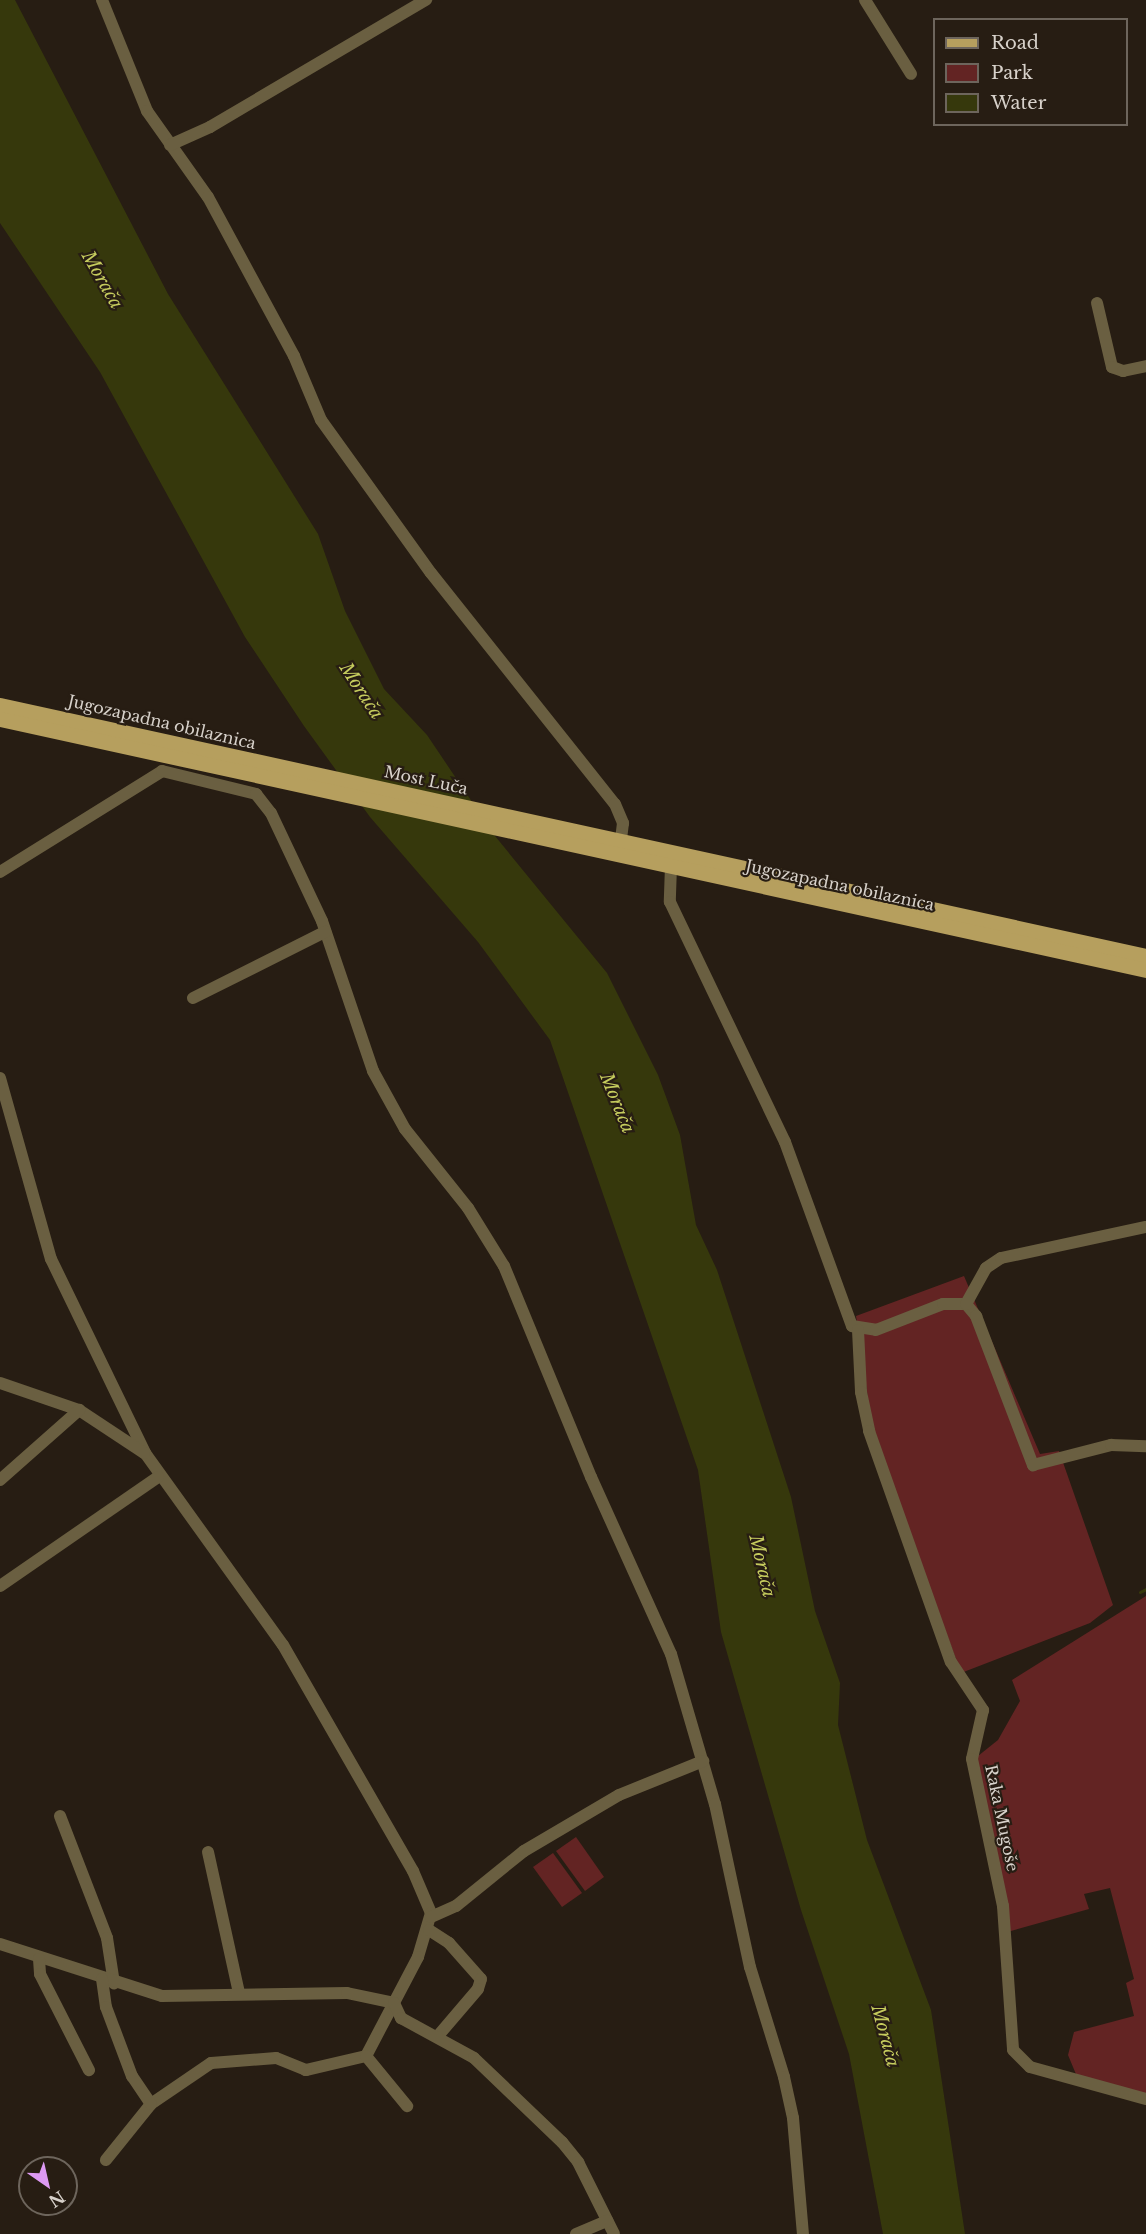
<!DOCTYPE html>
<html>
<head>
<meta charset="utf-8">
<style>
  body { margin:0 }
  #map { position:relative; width:1146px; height:2234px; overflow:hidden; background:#271d13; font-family:"Libre Baskerville",serif }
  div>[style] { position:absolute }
  .green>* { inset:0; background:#632423 }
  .water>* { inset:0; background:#36380c }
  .stream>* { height:3px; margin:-1.5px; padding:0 1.5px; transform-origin:1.5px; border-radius:1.5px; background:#36380c }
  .minor>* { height:12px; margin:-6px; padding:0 6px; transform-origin:6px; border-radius:6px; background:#6a5f41 }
  .major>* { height:15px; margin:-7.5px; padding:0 7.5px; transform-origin:7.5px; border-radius:7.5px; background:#b69f5e }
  span { translate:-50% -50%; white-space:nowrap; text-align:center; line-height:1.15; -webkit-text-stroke:4.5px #271d13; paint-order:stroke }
  .street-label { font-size:16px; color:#d7d1ca }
  .water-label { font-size:18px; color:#c5cb5d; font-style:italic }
  .legend { position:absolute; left:933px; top:18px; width:195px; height:108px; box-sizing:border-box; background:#271d13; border:2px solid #6d655c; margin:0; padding:8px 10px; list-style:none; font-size:18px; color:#d7d1ca }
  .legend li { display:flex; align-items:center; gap:12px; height:30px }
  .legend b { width:30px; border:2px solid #6d655c }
  .north { position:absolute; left:18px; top:2156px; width:60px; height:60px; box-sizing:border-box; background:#271d13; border:2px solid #6d655c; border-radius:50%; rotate:146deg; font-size:16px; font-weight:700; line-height:24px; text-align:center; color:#d7d1ca }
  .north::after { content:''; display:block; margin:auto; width:21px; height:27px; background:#dd99f3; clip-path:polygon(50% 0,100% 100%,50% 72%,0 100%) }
</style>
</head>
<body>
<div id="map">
  <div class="green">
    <i style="clip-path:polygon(964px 1276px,1040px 1454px,1059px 1451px,1113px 1605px,1090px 1623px,961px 1673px,873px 1433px,856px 1316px)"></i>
    <i style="clip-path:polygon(1146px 1596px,1146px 2100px,1078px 2079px,1068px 2055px,1074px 2032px,1134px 2016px,1126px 1983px,1134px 1979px,1110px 1888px,1084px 1894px,1089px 1909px,1004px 1933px,973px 1760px,998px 1740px,1020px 1701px,1012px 1680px)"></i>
    <i style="clip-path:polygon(576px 1837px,604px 1877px,585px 1891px,556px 1851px)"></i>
    <i style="clip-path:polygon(553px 1853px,582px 1893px,562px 1907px,533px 1867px)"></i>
  </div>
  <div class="water">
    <i style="clip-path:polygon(0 0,15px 0,168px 294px,318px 534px,345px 611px,384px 689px,427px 735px,495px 836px,607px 973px,658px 1075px,680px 1135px,696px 1225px,717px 1270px,791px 1497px,815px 1611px,840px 1683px,838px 1725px,867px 1840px,931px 2010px,965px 2234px,883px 2234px,849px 2054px,801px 1910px,721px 1632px,698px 1470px,550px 1040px,478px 942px,370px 817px,304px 726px,245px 637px,100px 372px,0 223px)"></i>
  </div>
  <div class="stream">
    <i style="left:1140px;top:1592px;width:7px;rotate:-27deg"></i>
  </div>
  <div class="minor">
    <i style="left:102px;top:0;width:120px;rotate:67.9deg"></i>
    <i style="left:147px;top:111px;width:105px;rotate:54.7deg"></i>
    <i style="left:208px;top:197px;width:181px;rotate:61.6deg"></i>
    <i style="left:294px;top:356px;width:69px;rotate:67.1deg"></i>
    <i style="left:321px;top:420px;width:188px;rotate:54.3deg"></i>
    <i style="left:431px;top:573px;width:295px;rotate:51.5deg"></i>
    <i style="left:615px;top:804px;width:21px;rotate:67deg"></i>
    <i style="left:623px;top:823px;width:17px;rotate:97deg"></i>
    <i style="left:865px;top:0;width:87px;rotate:58.1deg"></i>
    <i style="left:170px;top:145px;width:44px;rotate:-24.2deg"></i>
    <i style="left:210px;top:127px;width:251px;rotate:-30.5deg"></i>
    <i style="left:1097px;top:303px;width:66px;rotate:76.8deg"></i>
    <i style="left:1112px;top:367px;width:12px;rotate:20deg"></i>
    <i style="left:1123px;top:371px;width:24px;rotate:-12deg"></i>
    <i style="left:671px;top:866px;width:36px;rotate:92deg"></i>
    <i style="left:670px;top:902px;width:266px;rotate:64.4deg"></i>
    <i style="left:785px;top:1142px;width:196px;rotate:70deg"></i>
    <i style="left:852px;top:1326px;width:24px;rotate:9deg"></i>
    <i style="left:876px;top:1330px;width:72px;rotate:-21.2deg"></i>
    <i style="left:943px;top:1304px;width:23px"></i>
    <i style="left:966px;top:1304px;width:16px;rotate:50deg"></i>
    <i style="left:976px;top:1316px;width:160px;rotate:69.1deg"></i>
    <i style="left:1033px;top:1465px;width:81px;rotate:-14.4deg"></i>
    <i style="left:1111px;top:1445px;width:35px;rotate:2deg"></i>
    <i style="left:0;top:872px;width:191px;rotate:-31.9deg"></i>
    <i style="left:162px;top:771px;width:97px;rotate:13.7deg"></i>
    <i style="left:256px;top:794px;width:24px;rotate:52deg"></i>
    <i style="left:271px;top:813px;width:119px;rotate:64.7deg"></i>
    <i style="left:322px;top:921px;width:158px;rotate:71.2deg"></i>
    <i style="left:373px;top:1071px;width:66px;rotate:61.1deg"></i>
    <i style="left:405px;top:1129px;width:101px;rotate:51.4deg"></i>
    <i style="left:468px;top:1208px;width:68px;rotate:58.2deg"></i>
    <i style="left:504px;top:1266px;width:228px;rotate:67.6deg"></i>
    <i style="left:591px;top:1477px;width:194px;rotate:65.7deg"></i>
    <i style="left:671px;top:1654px;width:156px;rotate:73.7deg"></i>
    <i style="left:715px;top:1804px;width:167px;rotate:77.9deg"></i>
    <i style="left:750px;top:1967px;width:115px;rotate:72.8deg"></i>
    <i style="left:784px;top:2077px;width:42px;rotate:77.6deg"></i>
    <i style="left:793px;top:2118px;width:116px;rotate:85.1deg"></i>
    <i style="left:193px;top:998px;width:148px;rotate:-26.6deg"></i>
    <i style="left:0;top:1078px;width:188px;rotate:74.3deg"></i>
    <i style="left:51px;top:1259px;width:216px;rotate:64.1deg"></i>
    <i style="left:145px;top:1453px;width:236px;rotate:54.3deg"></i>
    <i style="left:283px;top:1645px;width:261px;rotate:60.1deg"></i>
    <i style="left:413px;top:1871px;width:46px;rotate:66.8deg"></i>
    <i style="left:431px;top:1913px;width:46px;rotate:106.5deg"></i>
    <i style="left:418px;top:1957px;width:112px;rotate:117.7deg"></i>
    <i style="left:366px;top:2056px;width:62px;rotate:166.9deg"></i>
    <i style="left:306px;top:2070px;width:32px;rotate:-158deg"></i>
    <i style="left:276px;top:2058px;width:65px;rotate:175.6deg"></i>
    <i style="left:211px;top:2063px;width:73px;rotate:145.7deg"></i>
    <i style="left:151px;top:2104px;width:72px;rotate:128.8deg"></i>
    <i style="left:966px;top:1304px;width:41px;rotate:-60.9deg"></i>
    <i style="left:986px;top:1268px;width:18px;rotate:-34deg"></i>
    <i style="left:1001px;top:1258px;width:148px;rotate:-12.1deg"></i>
    <i style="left:858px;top:1330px;width:62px;rotate:87.2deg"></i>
    <i style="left:861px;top:1392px;width:40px;rotate:78deg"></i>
    <i style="left:869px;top:1431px;width:245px;rotate:70.5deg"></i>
    <i style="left:951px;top:1662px;width:58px;rotate:56.3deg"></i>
    <i style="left:983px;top:1710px;width:50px;rotate:102.7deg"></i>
    <i style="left:972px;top:1759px;width:150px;rotate:78.1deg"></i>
    <i style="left:1003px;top:1906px;width:144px;rotate:86deg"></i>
    <i style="left:1013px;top:2050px;width:24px;rotate:45deg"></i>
    <i style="left:1030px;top:2067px;width:120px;rotate:15.4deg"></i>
    <i style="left:0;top:1383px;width:83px;rotate:18.9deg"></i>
    <i style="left:79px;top:1410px;width:78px;rotate:33.5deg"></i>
    <i style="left:0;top:1480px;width:106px;rotate:-41.5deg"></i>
    <i style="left:0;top:1586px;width:192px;rotate:-34.6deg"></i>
    <i style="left:60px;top:1816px;width:131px;rotate:68.9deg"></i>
    <i style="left:107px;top:1938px;width:46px;rotate:81.2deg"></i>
    <i style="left:208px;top:1852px;width:144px;rotate:77.6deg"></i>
    <i style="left:431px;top:1917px;width:27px;rotate:-24deg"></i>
    <i style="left:456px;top:1906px;width:87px;rotate:-39deg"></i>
    <i style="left:524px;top:1851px;width:110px;rotate:-30.5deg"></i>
    <i style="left:619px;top:1795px;width:91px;rotate:-22deg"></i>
    <i style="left:429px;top:1930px;width:24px;rotate:33deg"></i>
    <i style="left:449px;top:1943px;width:48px;rotate:48.4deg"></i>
    <i style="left:481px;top:1979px;width:10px;rotate:107deg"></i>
    <i style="left:478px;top:1989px;width:63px;rotate:130.5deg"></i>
    <i style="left:0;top:1944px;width:170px;rotate:17.8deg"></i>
    <i style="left:162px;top:1996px;width:185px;rotate:-0.9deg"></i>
    <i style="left:347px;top:1993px;width:48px;rotate:12deg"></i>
    <i style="left:39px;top:1959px;width:15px;rotate:86deg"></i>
    <i style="left:40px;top:1974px;width:108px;rotate:63deg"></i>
    <i style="left:102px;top:1979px;width:28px;rotate:82deg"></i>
    <i style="left:106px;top:2007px;width:74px;rotate:69.4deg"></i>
    <i style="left:132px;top:2076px;width:34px;rotate:56deg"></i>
    <i style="left:394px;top:2003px;width:17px;rotate:65deg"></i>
    <i style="left:401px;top:2018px;width:83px;rotate:28.7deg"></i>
    <i style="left:474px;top:2058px;width:122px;rotate:43.7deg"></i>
    <i style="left:562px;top:2142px;width:26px;rotate:51deg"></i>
    <i style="left:578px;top:2162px;width:80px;rotate:63.4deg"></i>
    <i style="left:366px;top:2056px;width:65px;rotate:50.6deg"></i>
    <i style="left:576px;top:2234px;width:34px;rotate:-23deg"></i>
  </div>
  <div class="major">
    <i style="left:0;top:705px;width:1173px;rotate:12.35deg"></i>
    <i style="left:0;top:719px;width:1173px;rotate:12.35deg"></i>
  </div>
  <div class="street-label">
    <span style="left:162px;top:722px;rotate:13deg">Jugozapadna obilaznica</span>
    <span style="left:426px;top:780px;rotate:12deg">Most Luča</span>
    <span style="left:840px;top:885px;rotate:12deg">Jugozapadna obilaznica</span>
    <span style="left:1002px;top:1818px;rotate:78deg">Raka Mugoše</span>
  </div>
  <div class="water-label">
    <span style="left:102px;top:280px;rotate:60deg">Morača</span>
    <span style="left:361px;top:691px;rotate:57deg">Morača</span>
    <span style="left:617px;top:1103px;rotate:68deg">Morača</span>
    <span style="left:762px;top:1566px;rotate:77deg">Morača</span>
    <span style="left:885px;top:2036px;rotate:75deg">Morača</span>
  </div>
  <ul class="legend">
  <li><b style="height:8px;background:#b69f5e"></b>Road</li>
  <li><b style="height:16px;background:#632423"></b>Park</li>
  <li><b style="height:16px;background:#36380c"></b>Water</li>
  </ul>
  <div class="north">N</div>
</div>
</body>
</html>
